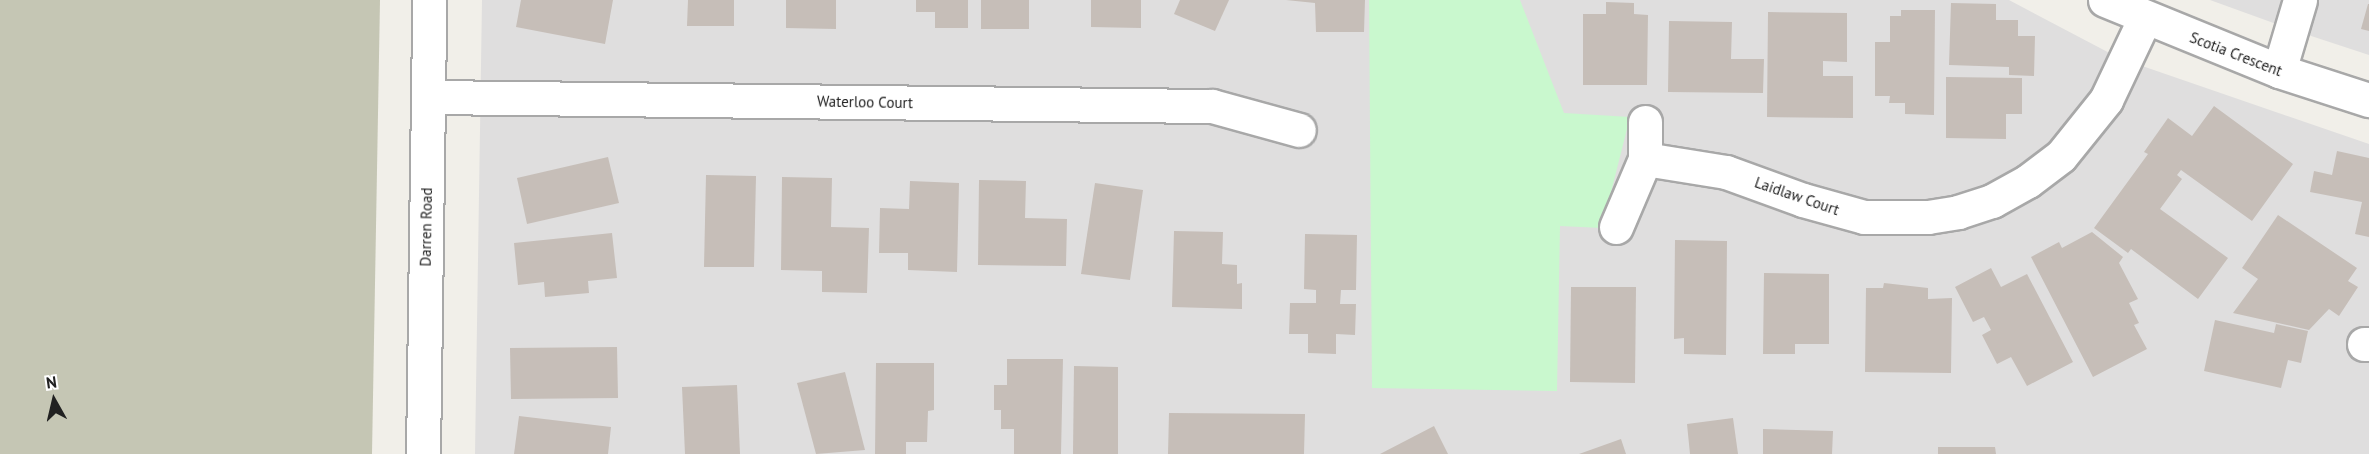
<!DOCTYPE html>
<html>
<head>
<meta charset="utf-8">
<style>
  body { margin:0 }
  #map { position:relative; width:2369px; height:454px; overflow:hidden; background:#f1efe9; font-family:"PT Sans",sans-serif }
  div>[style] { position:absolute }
  .residential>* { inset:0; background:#dfdede }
  .construction>* { inset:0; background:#c5c6b4 }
  .park>* { inset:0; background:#c9f8ce }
  .building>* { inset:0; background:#c6beb8 }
  .roads { filter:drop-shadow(2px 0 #a8a8a8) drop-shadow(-2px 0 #a8a8a8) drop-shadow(0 2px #a8a8a8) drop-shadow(0 -2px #a8a8a8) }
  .minor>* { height:33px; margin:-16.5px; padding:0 16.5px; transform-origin:16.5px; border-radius:16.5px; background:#fff }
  span { translate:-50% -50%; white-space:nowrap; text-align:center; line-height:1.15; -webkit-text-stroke:5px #fff; paint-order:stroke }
  .street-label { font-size:15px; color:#212121 }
  .north { position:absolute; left:24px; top:370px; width:60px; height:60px; -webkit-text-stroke:4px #fff; paint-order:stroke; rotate:352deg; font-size:16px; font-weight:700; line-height:24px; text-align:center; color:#212121 }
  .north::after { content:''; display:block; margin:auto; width:21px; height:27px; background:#212121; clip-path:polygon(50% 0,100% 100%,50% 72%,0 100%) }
</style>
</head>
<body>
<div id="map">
  <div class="residential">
    <i style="clip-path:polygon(482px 0,2009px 0,2119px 58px,2369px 144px,2369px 454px,475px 454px)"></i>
    <i style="clip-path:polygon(2210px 0,2369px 0,2369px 55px,2293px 30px)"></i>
  </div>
  <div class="construction">
    <i style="clip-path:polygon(0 0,380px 0,372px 454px,0 454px)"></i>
  </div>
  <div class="park">
    <i style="clip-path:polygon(1369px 0,1520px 0,1564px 113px,1630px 117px,1602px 228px,1560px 226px,1557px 391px,1372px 388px)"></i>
  </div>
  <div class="building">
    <i style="clip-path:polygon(521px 0,613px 0,605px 44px,516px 27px)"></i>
    <i style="clip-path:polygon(688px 0,734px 0,734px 26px,687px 26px)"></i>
    <i style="clip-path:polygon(786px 0,836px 0,836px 29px,786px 28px)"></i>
    <i style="clip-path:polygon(916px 0,968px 0,968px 28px,935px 28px,935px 12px,916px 12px)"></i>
    <i style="clip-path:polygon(981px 0,1029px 0,1029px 29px,981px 29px)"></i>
    <i style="clip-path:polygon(1091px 0,1141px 0,1141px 28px,1091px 27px)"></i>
    <i style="clip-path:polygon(1180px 0,1229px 0,1215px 31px,1174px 14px)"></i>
    <i style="clip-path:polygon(1286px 0,1365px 0,1364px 32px,1316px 32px,1315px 3px)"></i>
    <i style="clip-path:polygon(1606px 2px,1634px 3px,1634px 14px,1648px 15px,1647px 85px,1583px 85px,1583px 14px,1606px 14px)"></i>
    <i style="clip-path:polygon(1951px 3px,1996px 4px,1996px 20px,2018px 20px,2018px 36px,2035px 36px,2034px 76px,2009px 75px,2009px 67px,1949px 65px)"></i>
    <i style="clip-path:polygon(2368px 4px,2369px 4px,2369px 31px,2361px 29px)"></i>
    <i style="clip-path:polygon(1901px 10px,1935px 10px,1934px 115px,1905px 114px,1905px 103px,1889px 103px,1890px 96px,1875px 96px,1875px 42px,1890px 42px,1890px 16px,1901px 16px)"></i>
    <i style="clip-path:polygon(1768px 12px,1847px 13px,1847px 62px,1823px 61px,1823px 76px,1853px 76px,1853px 118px,1767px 117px)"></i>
    <i style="clip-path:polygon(1669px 21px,1732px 22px,1731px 59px,1764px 59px,1763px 93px,1668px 92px)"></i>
    <i style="clip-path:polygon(1946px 77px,2022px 78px,2022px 114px,2006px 114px,2006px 139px,1946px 138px)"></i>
    <i style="clip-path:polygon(2214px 106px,2293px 164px,2252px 221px,2181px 170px,2177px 175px,2182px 179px,2160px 209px,2228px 258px,2198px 299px,2131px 249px,2128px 253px,2094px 228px,2148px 154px,2144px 152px,2168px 118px,2192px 136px)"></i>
    <i style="clip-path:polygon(2337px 151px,2369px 158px,2369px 237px,2355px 234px,2362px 202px,2310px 192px,2314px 171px,2332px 175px)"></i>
    <i style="clip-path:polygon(608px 157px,619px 203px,527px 224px,517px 178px)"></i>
    <i style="clip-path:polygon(706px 175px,756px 176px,754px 267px,704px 267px)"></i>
    <i style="clip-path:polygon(782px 177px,832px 178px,831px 227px,869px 228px,867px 293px,822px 292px,822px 271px,781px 270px)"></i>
    <i style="clip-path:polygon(979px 180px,1026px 181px,1025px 218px,1067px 219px,1066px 266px,978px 265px)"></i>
    <i style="clip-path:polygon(910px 181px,959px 183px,957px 272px,908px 270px,908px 253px,879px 253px,880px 208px,909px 209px)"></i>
    <i style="clip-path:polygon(1095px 183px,1143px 190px,1130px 280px,1081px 274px)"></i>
    <i style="clip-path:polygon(2278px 215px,2357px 268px,2348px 281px,2358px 287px,2339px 316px,2329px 309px,2309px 330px,2233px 313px,2258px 279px,2242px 268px)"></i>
    <i style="clip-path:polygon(1174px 231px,1223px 232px,1222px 264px,1237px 265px,1237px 284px,1242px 283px,1242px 309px,1172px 307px)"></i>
    <i style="clip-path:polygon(2092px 232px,2123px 257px,2119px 263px,2138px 299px,2129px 303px,2139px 323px,2134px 325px,2147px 349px,2093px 377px,2031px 257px,2059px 242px,2062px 248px)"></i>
    <i style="clip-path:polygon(612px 233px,617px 278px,588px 281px,589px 293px,545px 297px,544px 282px,518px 285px,514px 243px)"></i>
    <i style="clip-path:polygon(1305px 234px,1357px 235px,1356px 290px,1341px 290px,1340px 304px,1356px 304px,1355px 335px,1336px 334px,1336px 354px,1308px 353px,1308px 334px,1289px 334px,1290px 303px,1316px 303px,1316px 290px,1304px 289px)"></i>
    <i style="clip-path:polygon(1675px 240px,1727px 241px,1726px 355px,1684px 354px,1684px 338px,1674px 339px)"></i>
    <i style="clip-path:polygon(1991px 268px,2001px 287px,2027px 274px,2073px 362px,2027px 386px,2011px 357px,1997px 364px,1982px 335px,1991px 330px,1984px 317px,1973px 322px,1955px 287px)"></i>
    <i style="clip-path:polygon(1764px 273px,1829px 274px,1829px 344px,1795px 344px,1795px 354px,1763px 354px)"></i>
    <i style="clip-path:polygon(1884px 283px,1928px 288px,1928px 299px,1952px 298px,1951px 373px,1865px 372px,1866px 288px,1883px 288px)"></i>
    <i style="clip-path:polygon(1571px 287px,1636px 287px,1635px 383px,1570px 382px)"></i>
    <i style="clip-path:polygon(2215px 320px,2274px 333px,2276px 324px,2308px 331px,2301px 363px,2288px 360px,2281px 388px,2204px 371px)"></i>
    <i style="clip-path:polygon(617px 347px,618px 398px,511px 399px,510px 348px)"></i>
    <i style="clip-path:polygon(1007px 359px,1063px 359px,1061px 454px,1014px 454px,1014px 429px,1001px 429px,1001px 410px,994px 410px,994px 385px,1007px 385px)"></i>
    <i style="clip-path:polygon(876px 363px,934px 363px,934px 410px,928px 411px,927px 442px,906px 442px,906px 454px,875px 454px)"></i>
    <i style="clip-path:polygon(1074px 366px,1118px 367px,1118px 454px,1073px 454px)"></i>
    <i style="clip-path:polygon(845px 372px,865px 450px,816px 454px,797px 383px)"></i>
    <i style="clip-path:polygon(737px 385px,740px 454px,685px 454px,682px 387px)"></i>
    <i style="clip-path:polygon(1169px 413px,1305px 414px,1304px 454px,1168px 454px)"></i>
    <i style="clip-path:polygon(519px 416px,611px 427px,608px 454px,514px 454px)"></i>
    <i style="clip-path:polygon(1733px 418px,1738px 454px,1690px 454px,1687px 424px)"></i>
    <i style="clip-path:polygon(1434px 426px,1448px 454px,1380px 454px)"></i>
    <i style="clip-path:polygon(1763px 429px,1833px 431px,1832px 454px,1763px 454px)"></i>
    <i style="clip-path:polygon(1621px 439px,1626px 454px,1579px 454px)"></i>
    <i style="clip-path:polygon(1938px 447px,1995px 447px,1996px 454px,1938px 454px)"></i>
  </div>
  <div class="roads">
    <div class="minor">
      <i style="left:2105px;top:0;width:188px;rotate:22.2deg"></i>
      <i style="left:2279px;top:71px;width:95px;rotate:17.9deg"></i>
      <i style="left:2279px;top:71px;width:74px;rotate:-73.5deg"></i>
      <i style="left:428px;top:97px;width:784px;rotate:0.66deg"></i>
      <i style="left:1212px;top:106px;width:90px;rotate:15.4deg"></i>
      <i style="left:1645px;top:159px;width:82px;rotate:9.1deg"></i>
      <i style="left:1726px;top:172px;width:82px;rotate:20deg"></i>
      <i style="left:1803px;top:200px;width:63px;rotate:15.6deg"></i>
      <i style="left:1864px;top:217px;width:64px"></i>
      <i style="left:1928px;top:217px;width:30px;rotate:-9deg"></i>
      <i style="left:1958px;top:212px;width:36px;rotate:-18deg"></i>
      <i style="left:1992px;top:201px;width:41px;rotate:-29.1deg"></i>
      <i style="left:2028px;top:181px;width:41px;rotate:-37.1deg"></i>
      <i style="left:2061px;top:156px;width:72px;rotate:-51.2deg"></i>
      <i style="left:2106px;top:100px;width:91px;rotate:-64.6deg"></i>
      <i style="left:1616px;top:227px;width:74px;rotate:-66.9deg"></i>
      <i style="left:1645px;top:159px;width:37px;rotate:-90deg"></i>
      <i style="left:2364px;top:344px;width:5px"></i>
      <i style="left:423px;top:454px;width:454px;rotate:-89.2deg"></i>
    </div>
  </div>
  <div class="street-label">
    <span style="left:2236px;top:54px;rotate:21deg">Scotia Crescent</span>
    <span style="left:865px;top:102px;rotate:1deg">Waterloo Court</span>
    <span style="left:1797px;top:196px;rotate:19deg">Laidlaw Court</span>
    <span style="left:426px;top:227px;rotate:-89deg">Darren Road</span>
  </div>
  <div class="north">N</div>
</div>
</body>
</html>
